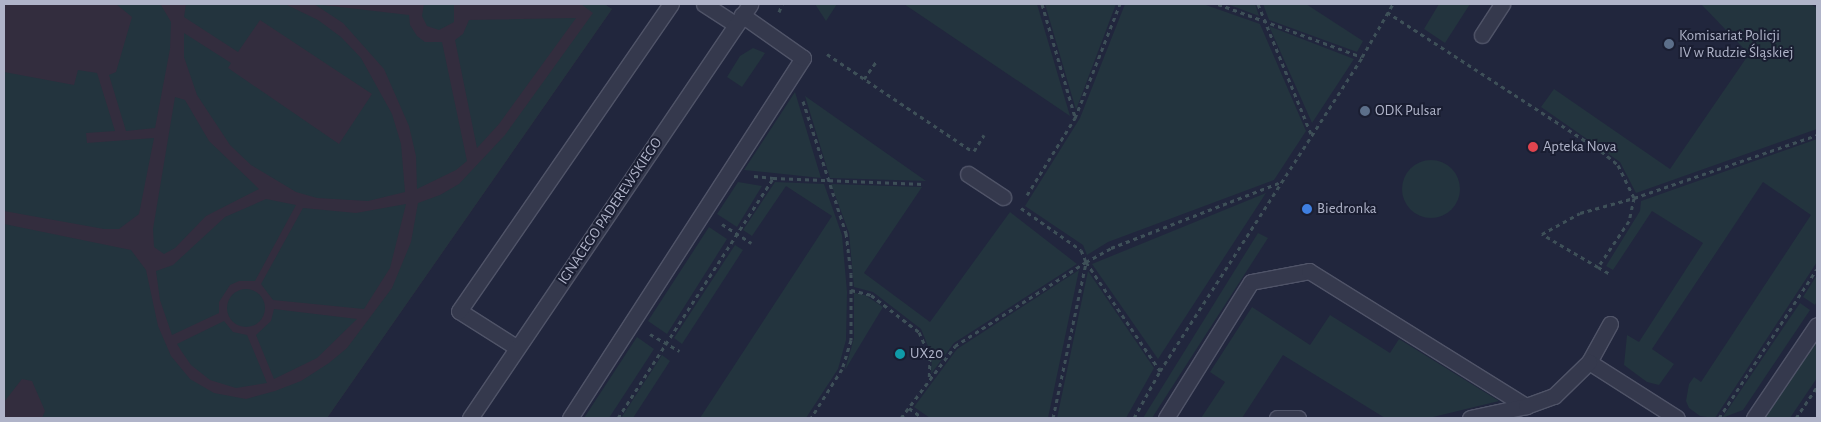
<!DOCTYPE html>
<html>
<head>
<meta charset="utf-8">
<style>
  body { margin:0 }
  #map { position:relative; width:1821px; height:422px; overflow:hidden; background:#21263d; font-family:"Alegreya Sans",sans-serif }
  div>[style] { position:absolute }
  .medical>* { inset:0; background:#332d3e }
  .green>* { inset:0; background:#23343e }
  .round { border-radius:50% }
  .path>* { height:3px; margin-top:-1.5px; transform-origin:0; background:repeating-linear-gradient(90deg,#3e5058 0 4px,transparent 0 8px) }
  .roads { filter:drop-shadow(1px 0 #505468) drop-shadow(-1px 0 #505468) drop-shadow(0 1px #505468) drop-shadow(0 -1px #505468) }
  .lane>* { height:15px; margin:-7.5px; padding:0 7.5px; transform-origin:7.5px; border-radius:7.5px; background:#35394d }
  .street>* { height:15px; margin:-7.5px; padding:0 7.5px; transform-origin:7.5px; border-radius:7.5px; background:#35394d }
  .dots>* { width:14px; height:14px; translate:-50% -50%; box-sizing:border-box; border:2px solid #1a1e32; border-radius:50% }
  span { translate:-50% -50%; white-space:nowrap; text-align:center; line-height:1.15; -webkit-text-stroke:4px #1a1e32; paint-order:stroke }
  .poi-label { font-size:15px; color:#b0b4c9 }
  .left { translate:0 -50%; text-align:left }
  .street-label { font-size:15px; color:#b0b4c9 }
  .frame { position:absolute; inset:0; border:5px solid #b0b4c9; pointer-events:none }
</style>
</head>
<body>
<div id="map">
  <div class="medical">
    <i style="clip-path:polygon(4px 4px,604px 4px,612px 9px,327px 418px,4px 418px)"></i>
  </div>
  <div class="green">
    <i style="clip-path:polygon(116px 4px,161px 5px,171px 22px,170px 49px,155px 128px,126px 131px,109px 75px,116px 72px,132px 17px)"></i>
    <i style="clip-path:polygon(186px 4px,285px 4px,318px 20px,341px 37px,361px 58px,392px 114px,401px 144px,405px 192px,368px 201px,317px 198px,296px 192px,251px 165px,230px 145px,197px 95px,184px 57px,184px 33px,231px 63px,228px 68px,339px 144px,372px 94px,260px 20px,238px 52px,184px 17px)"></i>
    <i style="clip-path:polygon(314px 4px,409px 15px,410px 25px,417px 36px,425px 42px,442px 42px,467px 161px,456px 170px,417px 189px,416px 156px,409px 126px,384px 69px,343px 23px)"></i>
    <i style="clip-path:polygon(424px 4px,454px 4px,454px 22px,439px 30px,427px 26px,422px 16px)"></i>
    <i style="clip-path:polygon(469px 4px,560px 4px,562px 5px,470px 5px)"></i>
    <i style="clip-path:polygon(581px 4px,604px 4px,612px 9px,327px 418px,42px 418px,45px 411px,32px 381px,22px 379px,4px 402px,4px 224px,131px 250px,146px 270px,158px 326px,171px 356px,190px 379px,214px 393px,246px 399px,275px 391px,301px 381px,329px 363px,347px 348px,392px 288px,411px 242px,418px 203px,440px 195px,459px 184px,505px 135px,593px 13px)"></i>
    <i style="clip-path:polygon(815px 4px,837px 4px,826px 21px)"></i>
    <i style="clip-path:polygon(904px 4px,1037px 4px,1070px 116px)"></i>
    <i style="clip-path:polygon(1045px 4px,1116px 4px,1076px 110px)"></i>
    <i style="clip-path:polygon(1125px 4px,1203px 4px,1260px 24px,1306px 131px,1274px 180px,1108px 242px,1087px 255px,1083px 245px,1025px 206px,1080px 118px)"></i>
    <i style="clip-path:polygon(1227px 4px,1255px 4px,1259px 16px)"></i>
    <i style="clip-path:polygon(1263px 4px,1306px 4px,1363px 41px,1357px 52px,1269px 20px)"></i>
    <i style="clip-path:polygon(1439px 4px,1470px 4px,1445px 43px,1424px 29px)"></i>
    <i style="clip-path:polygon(1701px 4px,1810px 4px,1817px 8px,1817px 129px,1636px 193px,1620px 162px,1541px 107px,1554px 89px,1670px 169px,1749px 54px)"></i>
    <i style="clip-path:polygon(576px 18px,499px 124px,477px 148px,455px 40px,463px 34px,469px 20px)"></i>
    <i style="clip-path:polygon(1269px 26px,1354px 59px,1312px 123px)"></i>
    <i style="clip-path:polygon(753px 48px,765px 53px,742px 87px,727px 77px,740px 56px)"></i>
    <i style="clip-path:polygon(78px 70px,97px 73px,115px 131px,86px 133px,87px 143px,154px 138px,139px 214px,119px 229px,104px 229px,4px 211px,4px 72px,74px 85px)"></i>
    <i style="clip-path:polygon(795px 92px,821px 178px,744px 170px)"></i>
    <i style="clip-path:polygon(805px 96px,926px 181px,830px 178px)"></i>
    <i style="clip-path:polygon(175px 97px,185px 100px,209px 141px,259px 189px,206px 216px,175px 248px,164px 254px,154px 247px,153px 229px)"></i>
    <i style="clip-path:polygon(1817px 139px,1817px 262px,1715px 418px,1700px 416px,1689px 408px,1686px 401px,1689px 384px,1694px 377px,1701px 382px,1811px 215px,1763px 182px,1652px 349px,1674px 364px,1659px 385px,1647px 382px,1624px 365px,1627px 335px,1639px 342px,1703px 243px,1652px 211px,1613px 270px,1606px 266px,1640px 211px,1641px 201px)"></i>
    <i class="round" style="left:1402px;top:160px;width:58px;height:58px"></i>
    <i style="clip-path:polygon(738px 182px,762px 186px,737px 227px,717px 214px)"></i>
    <i style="clip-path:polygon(775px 182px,824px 184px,842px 235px,847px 292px,846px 340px,838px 369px,806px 418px,700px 418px,832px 216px,786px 186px,752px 236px,743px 230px)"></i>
    <i style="clip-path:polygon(831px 184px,922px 187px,864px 273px,930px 322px,1010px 212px,1077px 264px,954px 343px,931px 374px,932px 356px,921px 329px,873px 292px,854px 287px,849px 233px)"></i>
    <i style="clip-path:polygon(1266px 193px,1158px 359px,1092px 264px)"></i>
    <i style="clip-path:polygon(266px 199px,296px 205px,255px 281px,239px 281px,230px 285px,219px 302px,219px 313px,172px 335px,160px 300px,156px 271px,173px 265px,225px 217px)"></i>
    <i style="clip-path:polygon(406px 204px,390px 268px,364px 309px,273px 300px,261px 284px,303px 208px,356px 213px)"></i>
    <i style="clip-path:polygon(709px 227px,727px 239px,667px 334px,648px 321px)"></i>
    <i style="clip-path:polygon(1258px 233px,1268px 238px,1152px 418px,1143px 418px)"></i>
    <i style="clip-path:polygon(735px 245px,743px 250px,682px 344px,674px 338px)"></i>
    <i style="clip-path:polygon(1079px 270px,1048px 418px,930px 418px,914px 407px,957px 349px)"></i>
    <i style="clip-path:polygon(1088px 271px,1154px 368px,1126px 418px,1057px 418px)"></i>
    <i style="clip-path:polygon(1817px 275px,1817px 301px,1815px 305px,1803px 297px)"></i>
    <i class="round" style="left:227px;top:289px;width:38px;height:38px"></i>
    <i style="clip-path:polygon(854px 293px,865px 295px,883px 307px,845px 370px,854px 338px)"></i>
    <i style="clip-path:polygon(1800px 303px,1810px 310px,1743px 410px,1722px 418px)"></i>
    <i style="clip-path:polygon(1252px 307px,1310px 345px,1330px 315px,1390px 353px,1399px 339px,1499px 401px,1429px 418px,1385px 418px,1283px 355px,1242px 418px,1201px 418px,1225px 382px,1210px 372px)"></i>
    <i style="clip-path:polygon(274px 309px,357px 319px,317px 358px,274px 379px,256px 335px,271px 321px)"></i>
    <i style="clip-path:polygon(224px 321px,233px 332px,247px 335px,267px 383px,236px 388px,210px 380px,191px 365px,182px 352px,177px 344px)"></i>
    <i style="clip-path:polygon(637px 337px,654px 349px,609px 418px,584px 418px)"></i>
    <i style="clip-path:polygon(1817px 337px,1817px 378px,1790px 418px,1763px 418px)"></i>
    <i style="clip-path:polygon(662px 355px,670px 361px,633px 418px,621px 418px)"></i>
  </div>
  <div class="path">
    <i style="left:1042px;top:4px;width:118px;rotate:73.7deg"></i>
    <i style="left:1218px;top:4px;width:153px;rotate:20.2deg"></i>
    <i style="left:1258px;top:4px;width:140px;rotate:67.8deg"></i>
    <i style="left:779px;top:12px;width:9px;rotate:-69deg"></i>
    <i style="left:1387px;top:12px;width:255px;rotate:33deg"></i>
    <i style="left:1601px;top:151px;width:22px;rotate:39deg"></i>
    <i style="left:1618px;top:165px;width:37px;rotate:64deg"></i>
    <i style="left:1634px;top:198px;width:194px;rotate:-19deg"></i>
    <i style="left:827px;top:54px;width:174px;rotate:33.8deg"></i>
    <i style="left:864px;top:79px;width:21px;rotate:-55deg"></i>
    <i style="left:803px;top:101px;width:139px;rotate:72deg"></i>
    <i style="left:846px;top:233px;width:41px;rotate:83deg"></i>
    <i style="left:851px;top:274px;width:66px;rotate:90deg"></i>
    <i style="left:851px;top:340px;width:30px;rotate:107deg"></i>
    <i style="left:842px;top:369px;width:58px;rotate:122.3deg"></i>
    <i style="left:974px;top:151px;width:19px;rotate:-58deg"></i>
    <i style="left:754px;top:176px;width:19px;rotate:6deg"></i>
    <i style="left:1027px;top:195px;width:91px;rotate:-58.1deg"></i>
    <i style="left:1075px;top:118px;width:123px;rotate:-68.5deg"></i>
    <i style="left:1021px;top:208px;width:73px;rotate:35deg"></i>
    <i style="left:1081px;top:250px;width:13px;rotate:67deg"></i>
    <i style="left:1086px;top:262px;width:29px;rotate:-29deg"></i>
    <i style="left:1111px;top:248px;width:180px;rotate:-21.2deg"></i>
    <i style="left:722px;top:224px;width:35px;rotate:33deg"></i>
    <i style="left:1598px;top:267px;width:65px;rotate:-149.5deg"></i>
    <i style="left:1542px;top:234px;width:43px;rotate:-28.9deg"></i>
    <i style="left:1580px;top:213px;width:56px;rotate:-15.5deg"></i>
    <i style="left:1634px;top:198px;width:24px;rotate:102deg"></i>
    <i style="left:1629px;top:221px;width:55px;rotate:124deg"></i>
    <i style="left:1598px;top:267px;width:14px;rotate:30deg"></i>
    <i style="left:851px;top:290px;width:21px;rotate:14deg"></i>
    <i style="left:871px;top:295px;width:61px;rotate:37.6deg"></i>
    <i style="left:919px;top:332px;width:27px;rotate:66deg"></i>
    <i style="left:930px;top:357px;width:23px;rotate:92deg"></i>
    <i style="left:650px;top:334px;width:34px;rotate:30deg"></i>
    <i style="left:909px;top:408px;width:17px;rotate:36deg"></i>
    <i style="left:618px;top:418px;width:286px;rotate:-57.1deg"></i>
    <i style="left:773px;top:178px;width:151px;rotate:2.3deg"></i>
    <i style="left:901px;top:418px;width:90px;rotate:-53.1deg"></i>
    <i style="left:955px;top:346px;width:156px;rotate:-32.7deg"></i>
    <i style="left:1086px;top:262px;width:132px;rotate:55.8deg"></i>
    <i style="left:1053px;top:418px;width:158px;rotate:-78deg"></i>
    <i style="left:1134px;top:418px;width:54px;rotate:-61deg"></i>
    <i style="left:1160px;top:371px;width:373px;rotate:-57.2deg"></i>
    <i style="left:1362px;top:57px;width:61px;rotate:-59.7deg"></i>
    <i style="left:1719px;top:418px;width:178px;rotate:-56.7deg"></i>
    <i style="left:1796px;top:418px;width:37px;rotate:-56deg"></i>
  </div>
  <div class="roads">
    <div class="lane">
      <i style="left:704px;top:4px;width:38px;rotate:33deg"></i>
      <i style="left:1482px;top:35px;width:37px;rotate:-57deg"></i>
      <i style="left:968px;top:174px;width:42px;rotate:33.3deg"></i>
      <i style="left:1610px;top:324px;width:43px;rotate:118.9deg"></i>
      <i style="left:1589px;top:362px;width:104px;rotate:32.5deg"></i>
      <i style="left:516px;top:347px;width:67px;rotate:-147.7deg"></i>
      <i style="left:459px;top:311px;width:373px;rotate:-55.4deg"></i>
      <i style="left:570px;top:418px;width:429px;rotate:-57.1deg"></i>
      <i style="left:803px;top:58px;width:75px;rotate:-144.8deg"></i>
      <i style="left:1166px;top:418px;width:160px;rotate:-58deg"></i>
      <i style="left:1251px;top:282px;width:59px;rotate:-10.7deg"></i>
      <i style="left:1309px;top:271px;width:256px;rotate:31.9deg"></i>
      <i style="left:1277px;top:418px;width:21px"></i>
      <i style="left:1470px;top:418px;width:57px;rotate:-12.1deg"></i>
      <i style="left:1526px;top:406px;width:30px;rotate:-20deg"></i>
      <i style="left:1554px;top:396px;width:49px;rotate:-44.2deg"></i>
    </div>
    <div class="street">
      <i style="left:470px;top:418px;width:500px;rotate:-55.9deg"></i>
      <i style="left:1754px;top:418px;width:112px;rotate:-55.9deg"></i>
    </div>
  </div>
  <div class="dots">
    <i style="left:1669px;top:44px;background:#5c6f8a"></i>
    <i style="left:1365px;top:111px;background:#5c6f8a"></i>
    <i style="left:1533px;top:147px;background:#e0444e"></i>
    <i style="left:1307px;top:209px;background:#3f7fe0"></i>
    <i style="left:900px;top:354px;background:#0f9aa8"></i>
  </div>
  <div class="poi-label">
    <span class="left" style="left:1679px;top:44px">Komisariat Policji<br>IV w Rudzie Śląskiej</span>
    <span class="left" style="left:1375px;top:111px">ODK Pulsar</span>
    <span class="left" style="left:1543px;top:147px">Apteka Nova</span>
    <span class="left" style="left:1317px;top:209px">Biedronka</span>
    <span class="left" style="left:910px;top:354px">UX20</span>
  </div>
  <div class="street-label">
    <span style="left:610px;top:211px;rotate:-56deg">IGNACEGO PADEREWSKIEGO</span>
  </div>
  <div class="frame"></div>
</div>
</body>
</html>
